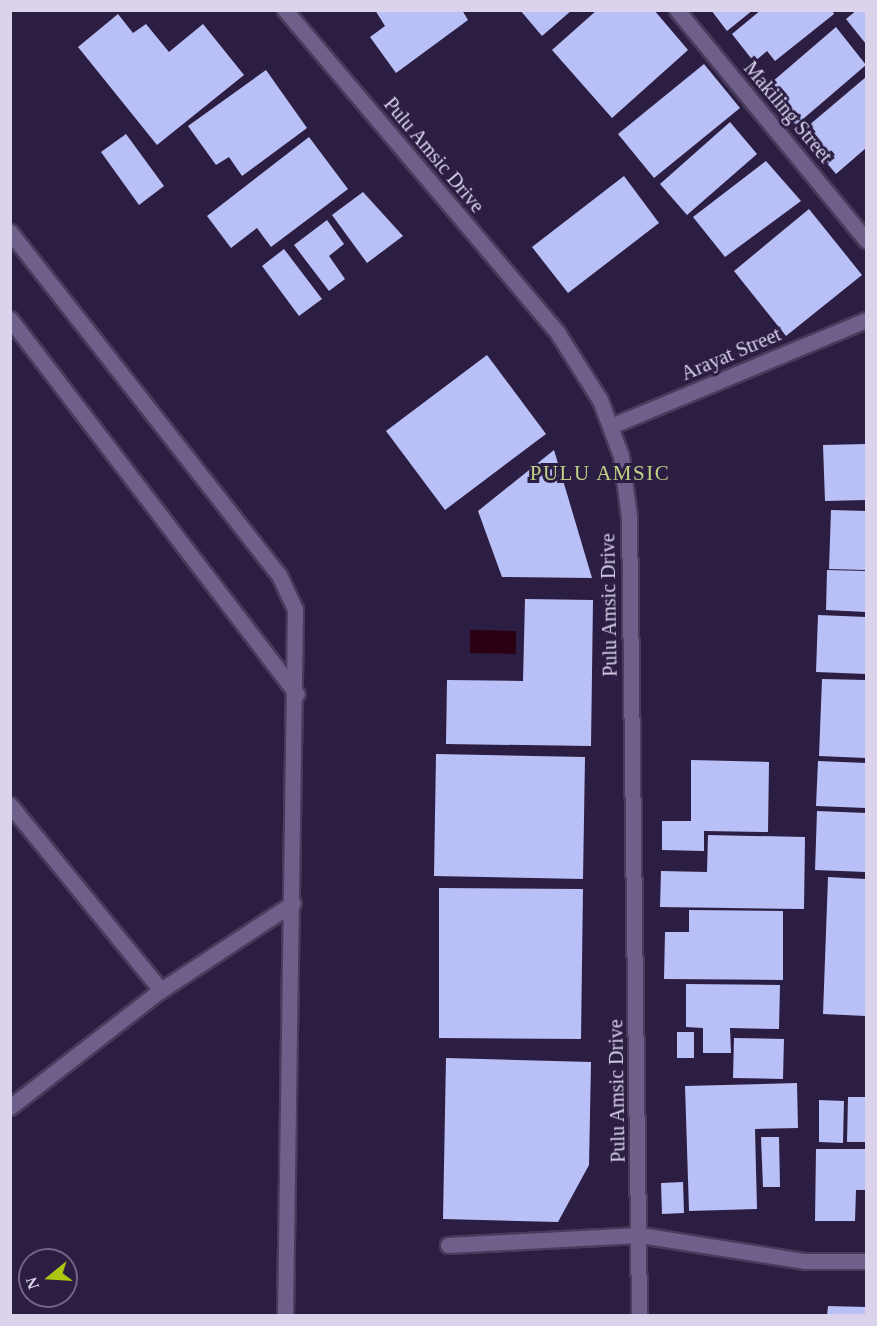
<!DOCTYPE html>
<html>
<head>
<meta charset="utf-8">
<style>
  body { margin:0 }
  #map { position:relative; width:877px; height:1326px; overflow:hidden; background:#2c1e43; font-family:Georgia,serif }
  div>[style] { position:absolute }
  .water>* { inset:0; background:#2b0012 }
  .building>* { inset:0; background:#b9c0f7 }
  .roads { filter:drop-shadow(2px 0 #483b5b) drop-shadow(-2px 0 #483b5b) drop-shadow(0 2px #483b5b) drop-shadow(0 -2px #483b5b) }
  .street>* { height:15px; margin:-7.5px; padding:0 7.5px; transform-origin:7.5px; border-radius:7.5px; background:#6e608b }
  span { translate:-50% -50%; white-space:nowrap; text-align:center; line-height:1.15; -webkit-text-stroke:6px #2c1e43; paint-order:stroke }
  .street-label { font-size:20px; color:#dad3eb }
  .neighbourhood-label { font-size:21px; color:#c0d186; letter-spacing:1.5px }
  .frame { position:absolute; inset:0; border:12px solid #dad3eb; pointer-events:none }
  .north { position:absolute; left:18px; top:1248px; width:60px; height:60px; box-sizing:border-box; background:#2c1e43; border:2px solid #726686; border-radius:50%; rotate:252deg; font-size:16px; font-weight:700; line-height:24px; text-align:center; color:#dad3eb }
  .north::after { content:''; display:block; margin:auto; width:21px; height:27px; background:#acc612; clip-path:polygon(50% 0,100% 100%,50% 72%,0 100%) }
</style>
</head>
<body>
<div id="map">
  <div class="water">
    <i style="clip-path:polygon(470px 630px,516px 631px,516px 654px,470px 653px)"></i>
  </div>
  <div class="building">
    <i style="clip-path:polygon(375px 10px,462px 10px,468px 20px,396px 73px,370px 37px,385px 26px)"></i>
    <i style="clip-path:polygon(520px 10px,572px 10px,542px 36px)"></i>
    <i style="clip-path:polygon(597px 10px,654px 10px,688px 50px,612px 118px,552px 50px)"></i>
    <i style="clip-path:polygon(711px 10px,753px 10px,727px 31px)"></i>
    <i style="clip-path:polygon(761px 10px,832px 10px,834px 14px,775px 61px,767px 51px,754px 62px,732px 34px)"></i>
    <i style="clip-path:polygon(857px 10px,866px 10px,866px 44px,846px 19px)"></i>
    <i style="clip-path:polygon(118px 14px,133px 33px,146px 24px,169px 52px,203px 24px,244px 75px,157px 145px,78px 47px)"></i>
    <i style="clip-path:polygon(836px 27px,866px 65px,796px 125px,773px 97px,780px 92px,772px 82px)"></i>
    <i style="clip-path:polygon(704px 64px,740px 108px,654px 178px,618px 134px)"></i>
    <i style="clip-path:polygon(266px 70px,307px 128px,242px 176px,229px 157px,216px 165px,188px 126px)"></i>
    <i style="clip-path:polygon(866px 77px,866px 148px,836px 174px,801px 132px)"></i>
    <i style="clip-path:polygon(730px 122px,757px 154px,687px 215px,660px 184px)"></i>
    <i style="clip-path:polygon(126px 134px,164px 186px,139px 205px,101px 152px)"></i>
    <i style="clip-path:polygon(309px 137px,348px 189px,271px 247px,257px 228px,231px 248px,207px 216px)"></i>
    <i style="clip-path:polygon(766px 161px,801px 201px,725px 257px,693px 217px)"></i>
    <i style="clip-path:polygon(624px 176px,659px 223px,568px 293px,532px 247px)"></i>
    <i style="clip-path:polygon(363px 192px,403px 236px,367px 263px,332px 215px)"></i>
    <i style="clip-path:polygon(809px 209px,862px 275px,786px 336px,734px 271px)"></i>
    <i style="clip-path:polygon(327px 220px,344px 244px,329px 256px,345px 279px,329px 291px,294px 245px)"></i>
    <i style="clip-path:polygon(284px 249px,322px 299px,299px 316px,262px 266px)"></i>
    <i style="clip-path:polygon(487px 355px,546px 434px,445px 510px,386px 431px)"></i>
    <i style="clip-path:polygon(866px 444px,866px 500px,825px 501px,823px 445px)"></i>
    <i style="clip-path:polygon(554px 450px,592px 578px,502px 577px,478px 511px)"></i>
    <i style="clip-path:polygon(831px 510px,866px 511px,866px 570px,829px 569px)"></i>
    <i style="clip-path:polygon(827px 570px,866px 571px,866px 612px,826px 610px)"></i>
    <i style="clip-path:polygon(525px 599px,593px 600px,591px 746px,446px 744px,447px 680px,523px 681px)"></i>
    <i style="clip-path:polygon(818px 615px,866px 617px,866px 674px,816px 672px)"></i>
    <i style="clip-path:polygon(822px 679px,866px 680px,866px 758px,819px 756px)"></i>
    <i style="clip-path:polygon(436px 754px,585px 757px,583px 879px,434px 876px)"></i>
    <i style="clip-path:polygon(691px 760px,769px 762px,768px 832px,704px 831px,704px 851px,662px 850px,662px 821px,691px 821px)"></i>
    <i style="clip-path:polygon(818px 761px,866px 763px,866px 808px,816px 806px)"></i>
    <i style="clip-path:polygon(817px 811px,866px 813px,866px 872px,815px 870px)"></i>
    <i style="clip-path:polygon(708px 835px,805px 837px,804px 909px,660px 907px,661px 871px,707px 872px)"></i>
    <i style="clip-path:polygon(828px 877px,866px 879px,866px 1016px,823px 1014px)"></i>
    <i style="clip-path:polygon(439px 888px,583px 889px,581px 1039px,439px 1038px)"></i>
    <i style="clip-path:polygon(689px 910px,783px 911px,783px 980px,664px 979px,665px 932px,689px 932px)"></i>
    <i style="clip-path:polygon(686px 984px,780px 985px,779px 1029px,730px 1028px,731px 1053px,703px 1053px,703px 1028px,686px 1027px)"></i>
    <i style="clip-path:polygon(677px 1032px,694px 1032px,694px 1058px,677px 1058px)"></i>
    <i style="clip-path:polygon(734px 1038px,784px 1039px,783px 1079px,733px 1078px)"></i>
    <i style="clip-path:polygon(446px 1058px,591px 1062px,589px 1165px,558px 1222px,443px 1219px)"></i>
    <i style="clip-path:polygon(797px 1083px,798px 1128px,755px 1129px,757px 1209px,689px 1211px,685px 1086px)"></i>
    <i style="clip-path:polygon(848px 1097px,866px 1097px,866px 1142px,847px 1142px)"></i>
    <i style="clip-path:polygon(819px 1100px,844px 1101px,843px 1143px,819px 1142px)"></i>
    <i style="clip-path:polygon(761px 1137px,779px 1137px,780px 1187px,763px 1187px)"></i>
    <i style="clip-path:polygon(816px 1149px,866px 1149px,866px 1190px,856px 1190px,855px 1221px,815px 1221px)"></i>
    <i style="clip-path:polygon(683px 1182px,684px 1213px,662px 1214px,661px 1183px)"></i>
    <i style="clip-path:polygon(828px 1306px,866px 1307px,866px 1316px,827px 1316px)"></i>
  </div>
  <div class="roads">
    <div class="street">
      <i style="left:285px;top:10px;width:422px;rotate:49.8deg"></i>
      <i style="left:557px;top:332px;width:80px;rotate:57.7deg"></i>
      <i style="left:600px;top:400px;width:60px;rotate:69.4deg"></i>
      <i style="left:621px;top:456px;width:62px;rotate:82.5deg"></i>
      <i style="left:629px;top:517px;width:799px;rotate:89.28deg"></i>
      <i style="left:677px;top:10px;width:298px;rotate:50.6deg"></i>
      <i style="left:10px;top:232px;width:436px;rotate:51.9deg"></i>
      <i style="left:279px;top:575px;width:38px;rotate:65deg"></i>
      <i style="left:295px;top:609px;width:707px;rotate:90.81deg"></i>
      <i style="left:10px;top:319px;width:472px;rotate:52.6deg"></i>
      <i style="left:611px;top:426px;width:276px;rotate:-22.6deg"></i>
      <i style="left:10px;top:805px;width:239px;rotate:50.8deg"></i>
      <i style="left:10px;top:1107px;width:191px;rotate:-37.8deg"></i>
      <i style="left:161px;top:990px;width:158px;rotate:-33.4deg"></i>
      <i style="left:448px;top:1245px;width:192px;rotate:-3deg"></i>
      <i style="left:640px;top:1235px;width:167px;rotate:9deg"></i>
      <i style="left:805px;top:1261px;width:61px"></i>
    </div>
  </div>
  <div class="street-label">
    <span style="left:788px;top:112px;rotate:50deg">Makiling Street</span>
    <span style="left:434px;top:155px;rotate:50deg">Pulu Amsic Drive</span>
    <span style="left:731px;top:354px;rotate:-23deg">Arayat Street</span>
    <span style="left:609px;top:605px;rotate:-91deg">Pulu Amsic Drive</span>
    <span style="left:617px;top:1091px;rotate:-91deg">Pulu Amsic Drive</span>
  </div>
  <div class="neighbourhood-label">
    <span style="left:600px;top:473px">PULU AMSIC</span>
  </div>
  <div class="frame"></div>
  <div class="north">N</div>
</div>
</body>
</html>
